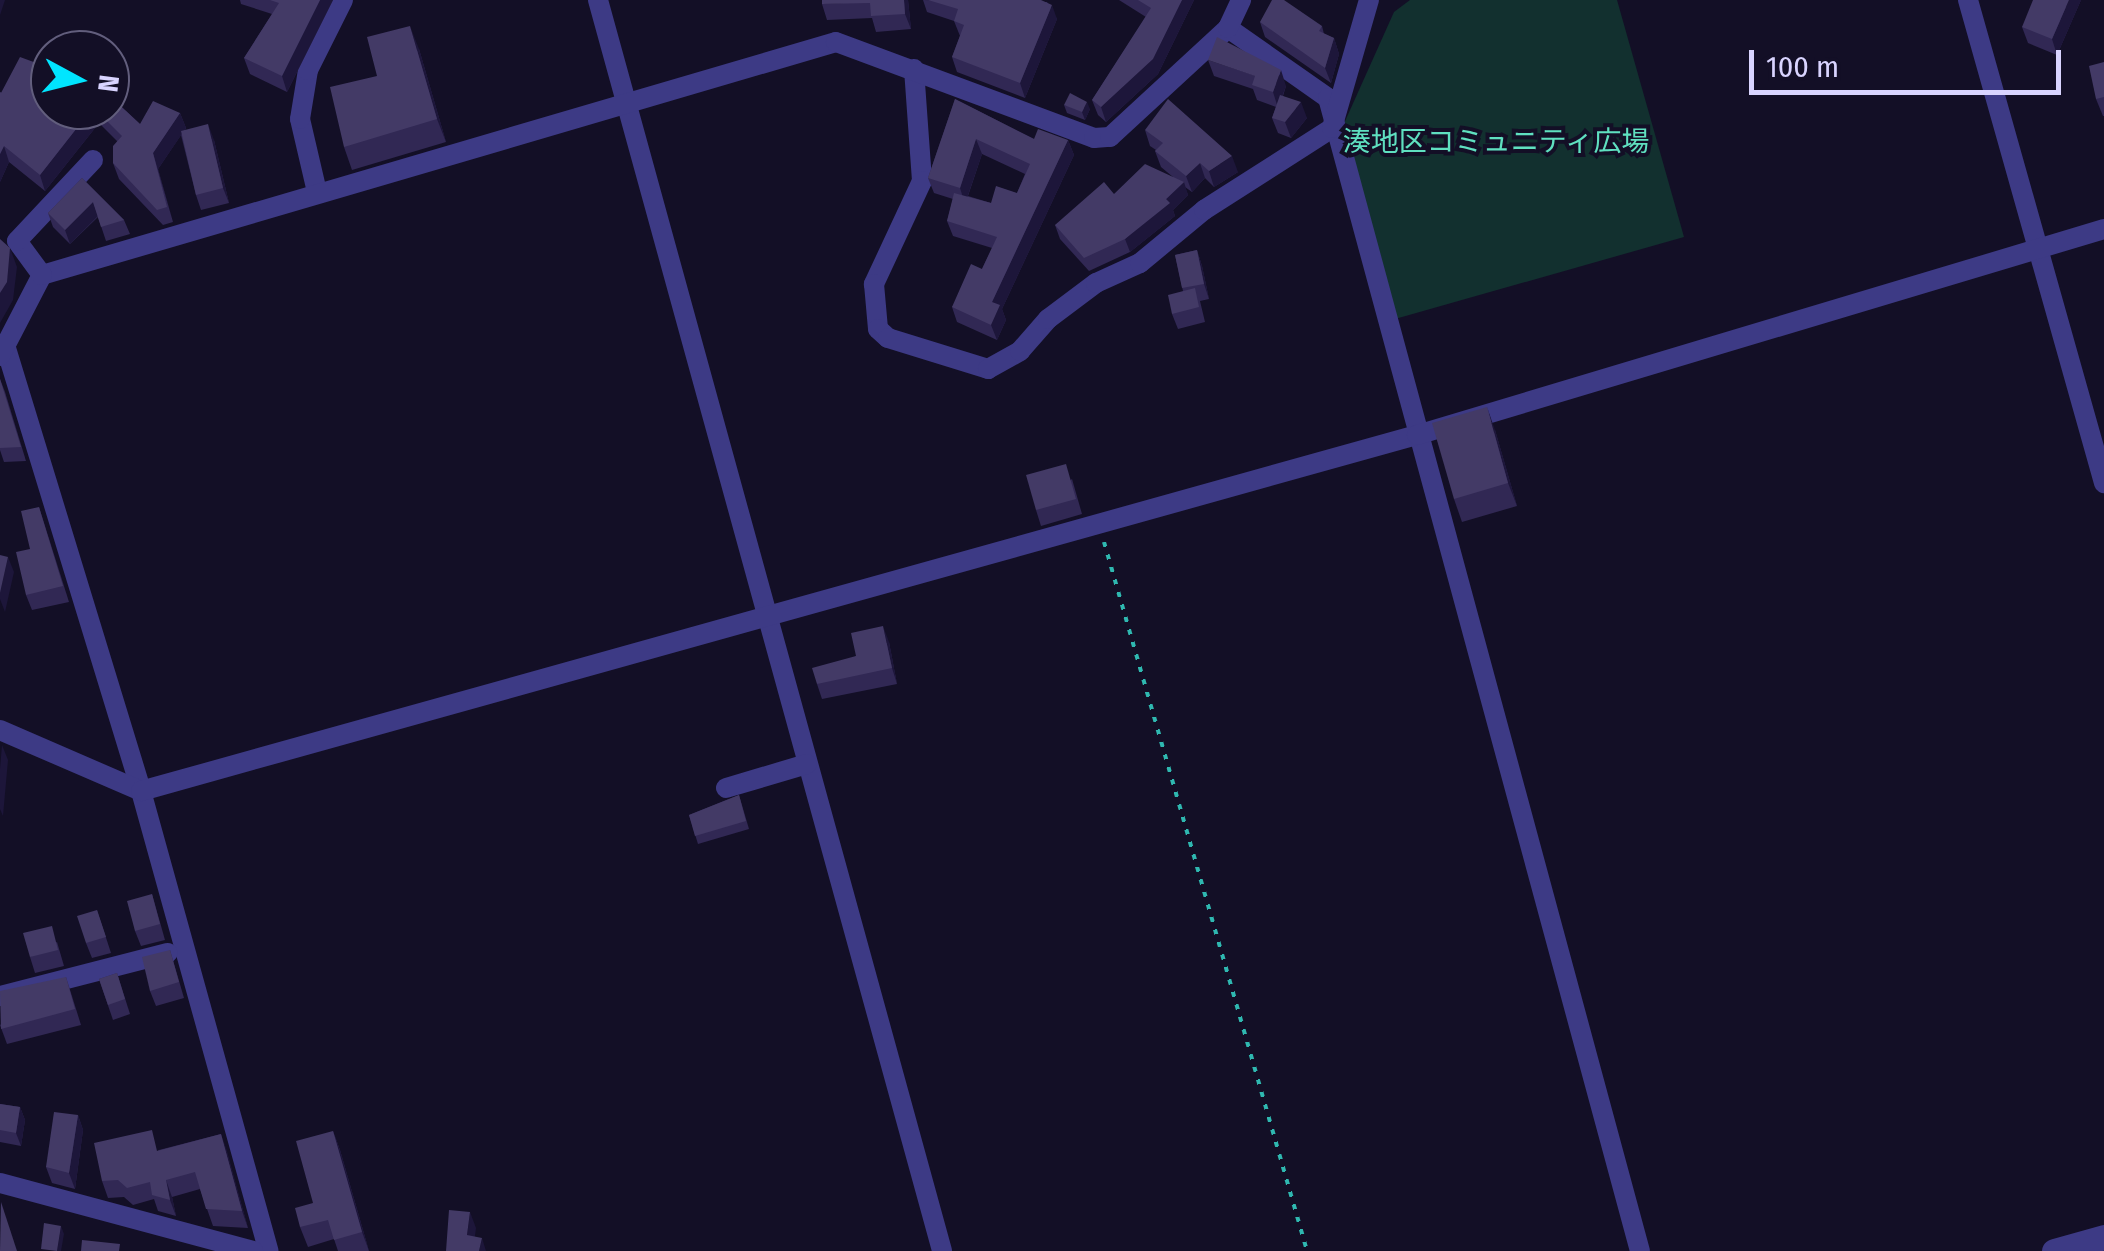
<!DOCTYPE html>
<html>
<head>
<meta charset="utf-8">
<style>
  body { margin:0 }
  #map { position:relative; width:2104px; height:1251px; overflow:hidden; background:#130f26; font-family:"Fira Sans Condensed","Noto Sans JP",sans-serif }
  div>[style] { position:absolute }
  .green>* { inset:0; background:#12302f }
  .path>* { height:4px; margin-top:-2px; transform-origin:0; background:repeating-linear-gradient(90deg,#2fb8b0 0 5px,transparent 0 13px) }
  .minor>* { height:20px; margin:-10px; padding:0 10px; transform-origin:10px; border-radius:10px; background:#3d3a85 }
  .tertiary>* { height:25px; margin:-12.5px; padding:0 12.5px; transform-origin:12.5px; border-radius:12.5px; background:#3d3a85 }
  .wall>* { inset:0; background:#312854 }
  .shaded-wall>* { inset:0; background:#1d163a }
  .building>* { inset:0; background:#433a66 }
  span { translate:-50% -50%; white-space:nowrap; text-align:center; line-height:1.15; -webkit-text-stroke:8px #130f26; paint-order:stroke }
  .park-label { font-size:28px; color:#5fe0c0 }
  .north { position:absolute; left:30px; top:30px; width:100px; height:100px; box-sizing:border-box; background:#130f26; border:2px solid #625e7d; border-radius:50%; rotate:97deg; font-size:28px; font-weight:700; line-height:40px; text-align:center; color:#d9d4ff }
  .north::after { content:''; display:block; margin:auto; width:35px; height:45px; background:#00e5ff; clip-path:polygon(50% 0,100% 100%,50% 72%,0 100%) }
  .scale { position:absolute; left:1749px; top:50px; width:312px; height:45px; box-sizing:border-box; border:5px solid #d9d4ff; border-top:0; padding-left:12px; font-size:30px; line-height:35px; white-space:nowrap; color:#d9d4ff; -webkit-text-stroke:8px #130f26; paint-order:stroke }
</style>
</head>
<body>
<div id="map">
  <div class="green">
    <i style="clip-path:polygon(1410px 0,1617px 0,1684px 237px,1395px 319px,1342px 128px,1394px 12px)"></i>
  </div>
  <div class="path">
    <i style="left:1104px;top:542px;width:737px;rotate:74.02deg"></i>
  </div>
  <div class="minor">
    <i style="left:598px;top:0;width:1297px;rotate:74.62deg"></i>
    <i style="left:1968px;top:0;width:502px;rotate:74.27deg"></i>
    <i style="left:1228px;top:28px;width:122px;rotate:35deg"></i>
    <i style="left:1328px;top:98px;width:1194px;rotate:74.86deg"></i>
    <i style="left:914px;top:69px;width:112px;rotate:85.9deg"></i>
    <i style="left:922px;top:181px;width:114px;rotate:115deg"></i>
    <i style="left:874px;top:284px;width:45px;rotate:84.9deg"></i>
    <i style="left:878px;top:329px;width:13px;rotate:42deg"></i>
    <i style="left:888px;top:338px;width:105px;rotate:17.2deg"></i>
    <i style="left:988px;top:369px;width:37px;rotate:-29deg"></i>
    <i style="left:1020px;top:351px;width:43px;rotate:-48.8deg"></i>
    <i style="left:1048px;top:319px;width:60px;rotate:-36.9deg"></i>
    <i style="left:1096px;top:283px;width:48px;rotate:-24.4deg"></i>
    <i style="left:1140px;top:263px;width:83px;rotate:-39.6deg"></i>
    <i style="left:1204px;top:210px;width:152px;rotate:-32.6deg"></i>
    <i style="left:1332px;top:128px;width:133px;rotate:-73.9deg"></i>
    <i style="left:317px;top:192px;width:75px;rotate:-103.1deg"></i>
    <i style="left:300px;top:119px;width:50px;rotate:-80.7deg"></i>
    <i style="left:308px;top:70px;width:78px;rotate:-63.4deg"></i>
    <i style="left:42px;top:275px;width:827px;rotate:-16.35deg"></i>
    <i style="left:836px;top:42px;width:275px;rotate:20.4deg"></i>
    <i style="left:1094px;top:138px;width:16px;rotate:-4deg"></i>
    <i style="left:1110px;top:137px;width:161px;rotate:-42.7deg"></i>
    <i style="left:1228px;top:28px;width:31px;rotate:-65deg"></i>
    <i style="left:5px;top:345px;width:466px;rotate:73deg"></i>
    <i style="left:141px;top:791px;width:477px;rotate:74.5deg"></i>
    <i style="left:0;top:356px;width:91px;rotate:-62.6deg"></i>
    <i style="left:42px;top:275px;width:42px;rotate:-126.3deg"></i>
    <i style="left:17px;top:241px;width:111px;rotate:-46.8deg"></i>
    <i style="left:0;top:730px;width:154px;rotate:23.4deg"></i>
    <i style="left:141px;top:791px;width:1325px;rotate:-15.59deg"></i>
    <i style="left:1417px;top:435px;width:717px;rotate:-16.69deg"></i>
    <i style="left:726px;top:788px;width:84px;rotate:-16.5deg"></i>
    <i style="left:0;top:996px;width:173px;rotate:-14.4deg"></i>
    <i style="left:0;top:1183px;width:262px;rotate:15deg"></i>
  </div>
  <div class="tertiary">
    <i style="left:2054px;top:1251px;width:52px;rotate:-15.6deg"></i>
  </div>
  <div class="wall">
    <i style="clip-path:polygon(240px 0,333px 0,287px 92px,250px 74px,244px 58px,272px 14px,241px 4px)"></i>
    <i style="clip-path:polygon(908px 0,911px 29px,876px 32px,872px 18px,827px 20px,822px 4px)"></i>
    <i style="clip-path:polygon(923px 0,1047px 2px,1057px 19px,1025px 98px,957px 72px,952px 57px,960px 36px,954px 21px,927px 12px)"></i>
    <i style="clip-path:polygon(1119px 0,1194px 0,1158px 74px,1106px 122px,1098px 115px,1092px 100px,1146px 17px)"></i>
    <i style="clip-path:polygon(2081px 0,2057px 55px,2028px 43px,2022px 27px)"></i>
    <i style="clip-path:polygon(1260px 22px,1322px 26px,1324px 34px,1334px 38px,1339px 54px,1331px 83px,1265px 37px)"></i>
    <i style="clip-path:polygon(419px 49px,446px 142px,352px 170px,344px 147px,377px 76px)"></i>
    <i style="clip-path:polygon(1208px 60px,1286px 86px,1283px 96px,1307px 118px,1291px 138px,1278px 133px,1272px 118px,1276px 107px,1257px 100px,1253px 89px,1214px 76px)"></i>
    <i style="clip-path:polygon(2104px 62px,2104px 116px,2103px 116px,2096px 99px)"></i>
    <i style="clip-path:polygon(110px 82px,117px 99px,115px 101px,140px 124px,180px 113px,186px 128px,185px 130px,214px 140px,229px 203px,201px 210px,196px 195px,181px 135px,158px 169px,173px 222px,163px 225px,119px 179px,113px 163px,117px 141px,99px 123px,45px 191px,9px 162px,0 182px,0 92px,50px 110px,110px 110px)"></i>
    <i style="clip-path:polygon(evenodd,955px 99px,1034px 139px,1068px 140px,1074px 155px,1002px 309px,1006px 320px,997px 340px,957px 322px,952px 307px,982px 269px,992px 248px,953px 236px,947px 221px,953px 199px,934px 193px,928px 178px,955px 99px,982px 154px,1025px 174px,1017px 193px,991px 203px,968px 196px,982px 154px)"></i>
    <i style="clip-path:polygon(1064px 105px,1090px 109px,1085px 120px,1067px 113px)"></i>
    <i style="clip-path:polygon(1145px 130px,1238px 172px,1214px 187px,1205px 178px,1192px 192px,1185px 187px,1188px 195px,1173px 210px,1175px 216px,1130px 252px,1089px 271px,1060px 239px,1055px 225px,1114px 194px,1173px 177px,1161px 167px,1155px 151px,1156px 150px,1150px 146px)"></i>
    <i style="clip-path:polygon(82px 178px,124px 220px,130px 234px,106px 241px,98px 217px,70px 244px,53px 227px,48px 213px)"></i>
    <i style="clip-path:polygon(1197px 250px,1202px 266px,1209px 299px,1200px 301px,1205px 322px,1178px 329px,1172px 314px,1183px 291px,1175px 255px)"></i>
    <i style="clip-path:polygon(0 379px,5px 392px,26px 461px,4px 462px,0 450px)"></i>
    <i style="clip-path:polygon(1495px 430px,1517px 506px,1462px 522px,1454px 499px)"></i>
    <i style="clip-path:polygon(1072px 479px,1082px 514px,1041px 526px,1036px 510px)"></i>
    <i style="clip-path:polygon(39px 507px,69px 602px,32px 610px,26px 595px)"></i>
    <i style="clip-path:polygon(889px 642px,897px 684px,822px 699px,817px 684px,856px 656px)"></i>
    <i style="clip-path:polygon(739px 795px,749px 829px,698px 844px,689px 815px)"></i>
    <i style="clip-path:polygon(152px 894px,165px 940px,141px 946px,135px 931px)"></i>
    <i style="clip-path:polygon(97px 910px,111px 953px,92px 958px,86px 943px)"></i>
    <i style="clip-path:polygon(57px 942px,64px 966px,35px 973px,30px 957px)"></i>
    <i style="clip-path:polygon(170px 950px,184px 998px,156px 1006px,150px 991px)"></i>
    <i style="clip-path:polygon(117px 973px,130px 1014px,113px 1020px,99px 979px)"></i>
    <i style="clip-path:polygon(66px 977px,81px 1025px,7px 1044px,0 1025px)"></i>
    <i style="clip-path:polygon(0 1104px,20px 1107px,25px 1120px,21px 1146px,0 1142px)"></i>
    <i style="clip-path:polygon(78px 1115px,83px 1130px,75px 1189px,52px 1183px,46px 1167px)"></i>
    <i style="clip-path:polygon(333px 1131px,340px 1150px,369px 1251px,338px 1251px,334px 1239px,308px 1247px,300px 1227px,313px 1203px)"></i>
    <i style="clip-path:polygon(221px 1134px,248px 1228px,213px 1226px,200px 1189px,172px 1197px,176px 1216px,158px 1211px,154px 1199px,133px 1205px,124px 1197px,108px 1198px,102px 1181px,159px 1150px)"></i>
  </div>
  <div class="shaded-wall">
    <i style="clip-path:polygon(0 0,5px 0,0 15px)"></i>
    <i style="clip-path:polygon(320px 0,333px 0,287px 92px,282px 76px)"></i>
    <i style="clip-path:polygon(904px 0,908px 0,911px 29px,905px 14px)"></i>
    <i style="clip-path:polygon(1182px 0,1194px 0,1158px 74px,1106px 122px,1101px 107px)"></i>
    <i style="clip-path:polygon(2069px 0,2081px 0,2057px 55px,2052px 39px)"></i>
    <i style="clip-path:polygon(1052px 5px,1057px 19px,1025px 98px,1020px 83px)"></i>
    <i style="clip-path:polygon(410px 26px,419px 49px,446px 142px,437px 119px)"></i>
    <i style="clip-path:polygon(1334px 38px,1339px 54px,1331px 83px,1325px 68px)"></i>
    <i style="clip-path:polygon(1281px 70px,1286px 86px,1278px 108px,1273px 92px)"></i>
    <i style="clip-path:polygon(111px 83px,117px 99px,110px 107px,110px 84px)"></i>
    <i style="clip-path:polygon(1087px 102px,1090px 109px,1085px 120px,1082px 112px)"></i>
    <i style="clip-path:polygon(1301px 102px,1307px 118px,1291px 138px,1285px 122px)"></i>
    <i style="clip-path:polygon(91px 110px,94px 110px,99px 123px,45px 191px,40px 175px)"></i>
    <i style="clip-path:polygon(180px 113px,186px 128px,158px 169px,173px 222px,153px 153px)"></i>
    <i style="clip-path:polygon(208px 124px,214px 140px,229px 203px,223px 188px)"></i>
    <i style="clip-path:polygon(976px 139px,982px 154px,965px 204px,960px 188px)"></i>
    <i style="clip-path:polygon(1068px 140px,1074px 155px,1002px 309px,1006px 320px,997px 340px,991px 325px,992px 302px)"></i>
    <i style="clip-path:polygon(4px 146px,9px 162px,0 182px,0 154px)"></i>
    <i style="clip-path:polygon(1232px 156px,1238px 172px,1214px 187px,1209px 171px)"></i>
    <i style="clip-path:polygon(1200px 163px,1205px 178px,1192px 192px,1186px 176px)"></i>
    <i style="clip-path:polygon(1184px 182px,1188px 195px,1173px 210px,1175px 216px,1130px 252px,1125px 239px)"></i>
    <i style="clip-path:polygon(93px 202px,98px 216px,70px 244px,65px 230px)"></i>
    <i style="clip-path:polygon(10px 248px,17px 267px,13px 300px,0 323px,0 293px)"></i>
    <i style="clip-path:polygon(1197px 250px,1202px 266px,1209px 299px,1204px 284px)"></i>
    <i style="clip-path:polygon(1487px 407px,1495px 430px,1517px 506px,1508px 483px)"></i>
    <i style="clip-path:polygon(8px 557px,14px 572px,5px 612px,0 599px,0 593px)"></i>
    <i style="clip-path:polygon(883px 626px,889px 642px,897px 684px,892px 668px)"></i>
    <i style="clip-path:polygon(2px 745px,8px 760px,3px 816px,0 809px,0 769px)"></i>
    <i style="clip-path:polygon(20px 1107px,25px 1120px,21px 1146px,16px 1133px)"></i>
    <i style="clip-path:polygon(78px 1115px,83px 1130px,75px 1189px,69px 1173px)"></i>
    <i style="clip-path:polygon(333px 1131px,340px 1150px,369px 1251px,362px 1232px)"></i>
    <i style="clip-path:polygon(221px 1134px,227px 1151px,248px 1228px,242px 1211px)"></i>
    <i style="clip-path:polygon(166px 1180px,172px 1197px,176px 1216px,170px 1200px)"></i>
    <i style="clip-path:polygon(470px 1212px,476px 1228px,473px 1251px,467px 1235px)"></i>
    <i style="clip-path:polygon(61px 1226px,64px 1234px,61px 1251px,57px 1251px)"></i>
    <i style="clip-path:polygon(482px 1238px,486px 1251px,479px 1251px)"></i>
  </div>
  <div class="building">
    <i style="clip-path:polygon(270px 0,320px 0,282px 76px,244px 58px,279px 3px)"></i>
    <i style="clip-path:polygon(822px 0,904px 0,905px 14px,871px 16px,870px 3px,822px 4px)"></i>
    <i style="clip-path:polygon(928px 0,1041px 0,1052px 5px,1020px 83px,952px 57px,964px 25px,954px 21px,958px 9px)"></i>
    <i style="clip-path:polygon(1138px 0,1182px 0,1153px 59px,1101px 107px,1092px 100px,1151px 8px)"></i>
    <i style="clip-path:polygon(1272px 0,1284px 0,1322px 26px,1319px 31px,1334px 38px,1325px 68px,1260px 22px)"></i>
    <i style="clip-path:polygon(2033px 0,2069px 0,2052px 39px,2022px 27px)"></i>
    <i style="clip-path:polygon(410px 26px,437px 119px,344px 147px,330px 87px,377px 76px,367px 37px)"></i>
    <i style="clip-path:polygon(1217px 37px,1281px 70px,1273px 92px,1252px 85px,1255px 76px,1208px 60px)"></i>
    <i style="clip-path:polygon(20px 57px,50px 68px,50px 110px,91px 110px,40px 175px,4px 146px,0 154px,0 92px,1px 93px)"></i>
    <i style="clip-path:polygon(2104px 62px,2104px 97px,2096px 99px,2089px 66px)"></i>
    <i style="clip-path:polygon(1070px 93px,1087px 102px,1082px 112px,1064px 105px)"></i>
    <i style="clip-path:polygon(1280px 95px,1301px 102px,1285px 122px,1272px 118px)"></i>
    <i style="clip-path:polygon(110px 96px,140px 124px,153px 101px,180px 113px,153px 153px,167px 207px,157px 210px,113px 163px,113px 146px,122px 136px,96px 110px,110px 110px)"></i>
    <i style="clip-path:polygon(955px 99px,1034px 139px,1038px 129px,1068px 140px,992px 302px,1000px 305px,991px 325px,952px 307px,971px 264px,982px 269px,997px 237px,947px 221px,954px 193px,991px 203px,996px 186px,1017px 193px,1030px 164px,976px 139px,960px 188px,928px 178px)"></i>
    <i style="clip-path:polygon(1168px 99px,1232px 156px,1209px 171px,1200px 163px,1186px 176px,1155px 151px,1163px 143px,1145px 130px)"></i>
    <i style="clip-path:polygon(208px 124px,223px 188px,196px 195px,181px 131px)"></i>
    <i style="clip-path:polygon(1145px 164px,1184px 182px,1166px 199px,1170px 203px,1125px 239px,1084px 258px,1055px 225px,1104px 182px,1114px 194px)"></i>
    <i style="clip-path:polygon(82px 178px,124px 220px,101px 227px,93px 202px,65px 230px,48px 213px)"></i>
    <i style="clip-path:polygon(0 239px,10px 248px,7px 282px,0 293px)"></i>
    <i style="clip-path:polygon(1197px 250px,1204px 284px,1182px 288px,1175px 255px)"></i>
    <i style="clip-path:polygon(1195px 288px,1199px 307px,1172px 314px,1168px 295px)"></i>
    <i style="clip-path:polygon(0 379px,21px 447px,0 448px)"></i>
    <i style="clip-path:polygon(1487px 407px,1508px 483px,1454px 499px,1432px 423px)"></i>
    <i style="clip-path:polygon(1066px 464px,1076px 499px,1036px 510px,1026px 475px)"></i>
    <i style="clip-path:polygon(39px 507px,63px 586px,26px 595px,16px 552px,30px 549px,21px 511px)"></i>
    <i style="clip-path:polygon(0 555px,8px 557px,0 593px)"></i>
    <i style="clip-path:polygon(883px 626px,892px 668px,817px 684px,812px 668px,856px 656px,851px 633px)"></i>
    <i style="clip-path:polygon(739px 795px,746px 821px,695px 836px,689px 815px)"></i>
    <i style="clip-path:polygon(152px 894px,160px 924px,135px 931px,127px 901px)"></i>
    <i style="clip-path:polygon(97px 910px,106px 937px,86px 943px,77px 916px)"></i>
    <i style="clip-path:polygon(52px 926px,58px 950px,30px 957px,23px 933px)"></i>
    <i style="clip-path:polygon(170px 950px,179px 982px,150px 991px,142px 957px)"></i>
    <i style="clip-path:polygon(117px 973px,125px 999px,108px 1005px,99px 979px)"></i>
    <i style="clip-path:polygon(66px 977px,75px 1009px,1px 1029px,0 991px)"></i>
    <i style="clip-path:polygon(0 1104px,20px 1107px,16px 1133px,0 1130px)"></i>
    <i style="clip-path:polygon(54px 1112px,78px 1115px,69px 1173px,46px 1167px)"></i>
    <i style="clip-path:polygon(152px 1130px,157px 1151px,221px 1134px,242px 1211px,206px 1209px,195px 1172px,166px 1180px,170px 1200px,152px 1195px,150px 1182px,127px 1188px,118px 1180px,102px 1181px,94px 1143px)"></i>
    <i style="clip-path:polygon(333px 1131px,362px 1232px,334px 1240px,328px 1220px,300px 1227px,295px 1208px,313px 1203px,296px 1141px)"></i>
    <i style="clip-path:polygon(1px 1202px,17px 1251px,0 1251px)"></i>
    <i style="clip-path:polygon(449px 1210px,470px 1212px,467px 1235px,482px 1238px,479px 1251px,446px 1251px)"></i>
    <i style="clip-path:polygon(44px 1223px,61px 1226px,57px 1251px,41px 1249px)"></i>
    <i style="clip-path:polygon(82px 1240px,120px 1244px,119px 1251px,81px 1251px)"></i>
  </div>
  <div class="park-label">
    <span style="left:1496px;top:142px">湊地区コミュニティ広場</span>
  </div>
  <div class="north">N</div>
  <div class="scale">100 m</div>
</div>
</body>
</html>
